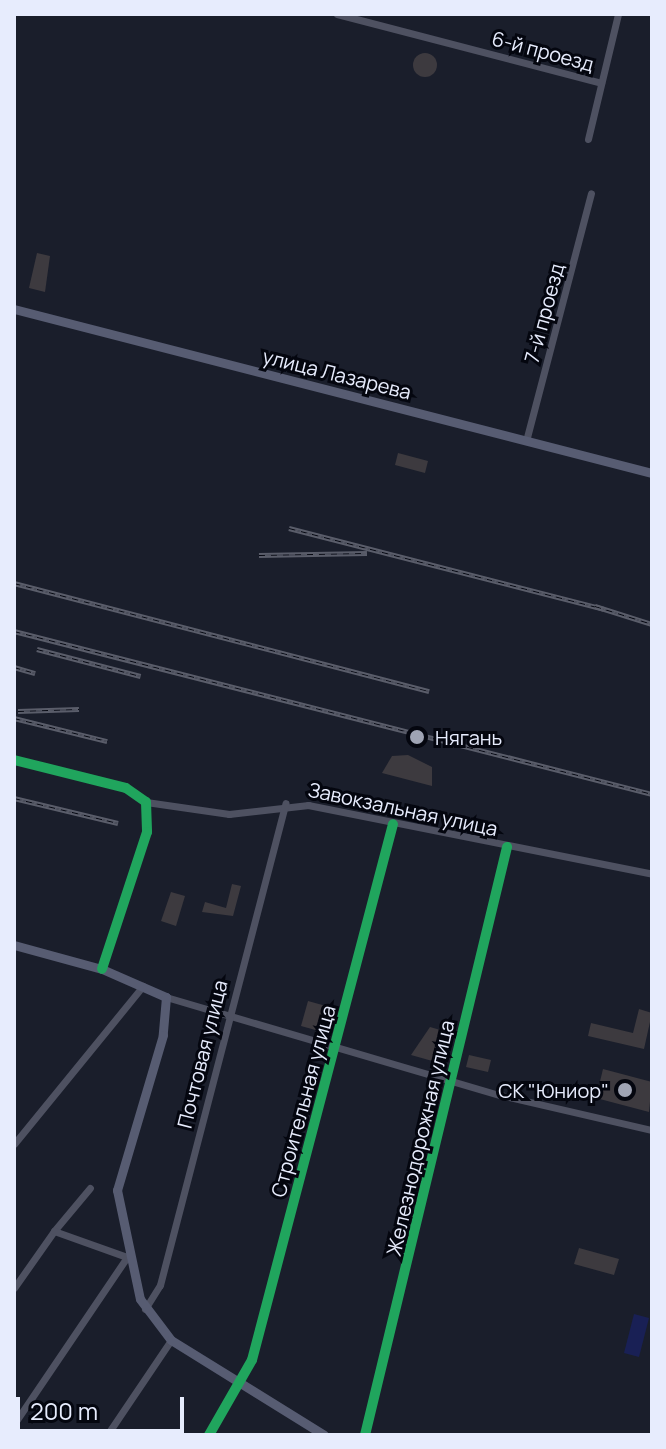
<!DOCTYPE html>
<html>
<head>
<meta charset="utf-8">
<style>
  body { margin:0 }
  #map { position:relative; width:666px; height:1449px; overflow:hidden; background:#1a1e2b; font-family:Manrope,sans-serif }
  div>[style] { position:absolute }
  .green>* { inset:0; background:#192055 }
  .building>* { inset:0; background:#3d3a3f }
  .round { border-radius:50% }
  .minor>* { height:7px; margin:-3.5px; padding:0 3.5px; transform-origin:3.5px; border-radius:3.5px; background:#4e5161 }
  .major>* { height:9px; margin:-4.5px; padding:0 4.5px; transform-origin:4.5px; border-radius:4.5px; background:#575c72 }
  .rail>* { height:5px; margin-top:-2.5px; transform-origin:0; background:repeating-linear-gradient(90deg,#04060f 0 6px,#5a5d6a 0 12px); box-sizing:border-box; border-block:2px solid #5a5d6a }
  .cycleway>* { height:10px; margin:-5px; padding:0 5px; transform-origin:5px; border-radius:5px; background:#20a55d }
  .dots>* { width:22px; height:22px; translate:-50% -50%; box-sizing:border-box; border:4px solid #04060f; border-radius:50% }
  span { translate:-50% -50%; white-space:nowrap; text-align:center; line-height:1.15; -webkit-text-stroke:6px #04060f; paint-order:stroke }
  .street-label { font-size:20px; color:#e7ecfd }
  .poi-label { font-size:20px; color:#e7ecfd }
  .left { translate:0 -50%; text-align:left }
  .right { translate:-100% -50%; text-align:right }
  .frame { position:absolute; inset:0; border:16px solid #e7ecfd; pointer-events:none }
  .scale { position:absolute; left:16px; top:1397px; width:168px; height:36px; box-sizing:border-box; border:4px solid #e7ecfd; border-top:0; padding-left:10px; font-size:24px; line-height:28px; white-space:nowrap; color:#e7ecfd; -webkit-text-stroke:6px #04060f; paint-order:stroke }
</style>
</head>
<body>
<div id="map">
  <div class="green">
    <i style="clip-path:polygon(634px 1314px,649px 1318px,639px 1357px,624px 1353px)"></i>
  </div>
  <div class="building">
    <i class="round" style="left:413px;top:53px;width:24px;height:24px"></i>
    <i style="clip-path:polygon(37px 253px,50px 256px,45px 292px,29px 288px)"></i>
    <i style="clip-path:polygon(398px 453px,428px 461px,425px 473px,395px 465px)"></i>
    <i style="clip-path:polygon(408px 755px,432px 767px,432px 786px,382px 773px,392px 756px)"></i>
    <i style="clip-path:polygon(232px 884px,241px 886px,233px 916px,202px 912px,205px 902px,226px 908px)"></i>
    <i style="clip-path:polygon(171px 892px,185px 896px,176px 926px,161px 921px)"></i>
    <i style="clip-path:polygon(308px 1001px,326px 1006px,319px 1031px,301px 1026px)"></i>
    <i style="clip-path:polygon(639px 1009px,652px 1013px,644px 1049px,588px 1036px,591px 1023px,633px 1033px)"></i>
    <i style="clip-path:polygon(430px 1027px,444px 1031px,443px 1064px,411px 1055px)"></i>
    <i style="clip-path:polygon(469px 1055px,491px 1060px,488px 1072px,466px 1067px)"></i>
    <i style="clip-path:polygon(603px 1069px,652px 1082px,649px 1112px,596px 1098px)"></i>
    <i style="clip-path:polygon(579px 1248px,619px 1259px,614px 1275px,574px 1264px)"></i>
  </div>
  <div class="minor">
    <i style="left:337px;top:14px;width:273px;rotate:14.6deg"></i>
    <i style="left:588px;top:139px;width:129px;rotate:-76.5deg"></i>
    <i style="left:526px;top:441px;width:256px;rotate:-75.3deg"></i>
    <i style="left:14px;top:760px;width:115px;rotate:14deg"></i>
    <i style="left:126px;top:788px;width:24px;rotate:35deg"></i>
    <i style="left:146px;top:802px;width:30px;rotate:88deg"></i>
    <i style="left:147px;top:832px;width:144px;rotate:108.2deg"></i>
    <i style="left:146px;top:802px;width:84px;rotate:8.2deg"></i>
    <i style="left:229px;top:814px;width:80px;rotate:-6.5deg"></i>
    <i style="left:308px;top:805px;width:351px;rotate:11.3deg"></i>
    <i style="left:166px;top:997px;width:348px;rotate:16.4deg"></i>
    <i style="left:500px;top:1095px;width:156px;rotate:13deg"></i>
    <i style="left:14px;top:1144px;width:204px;rotate:-50.8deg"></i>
    <i style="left:54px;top:1231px;width:56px;rotate:-50.1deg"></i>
    <i style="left:14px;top:1288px;width:70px;rotate:-54.9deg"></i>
    <i style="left:54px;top:1231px;width:77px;rotate:19.6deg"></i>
    <i style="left:145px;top:1309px;width:28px;rotate:-58deg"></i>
    <i style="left:160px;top:1285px;width:498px;rotate:-75.4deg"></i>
    <i style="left:14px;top:1424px;width:202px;rotate:-55.9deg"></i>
    <i style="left:107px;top:1435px;width:115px;rotate:-56deg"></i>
    <i style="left:209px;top:1435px;width:86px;rotate:-60.2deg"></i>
    <i style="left:252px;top:1360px;width:554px;rotate:-75.26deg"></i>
    <i style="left:365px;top:1435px;width:605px;rotate:-76.42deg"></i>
  </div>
  <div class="major">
    <i style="left:14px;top:309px;width:659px;rotate:14.42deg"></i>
    <i style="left:14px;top:945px;width:91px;rotate:15.3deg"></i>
    <i style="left:102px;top:969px;width:70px;rotate:23.6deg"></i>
    <i style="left:166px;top:997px;width:38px;rotate:95deg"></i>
    <i style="left:163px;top:1035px;width:162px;rotate:106.5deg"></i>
    <i style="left:117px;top:1190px;width:111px;rotate:78.1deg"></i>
    <i style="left:140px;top:1299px;width:51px;rotate:52.9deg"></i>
    <i style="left:171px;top:1340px;width:180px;rotate:31.8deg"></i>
  </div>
  <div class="rail">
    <i style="left:289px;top:528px;width:325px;rotate:14.4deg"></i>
    <i style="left:259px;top:555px;width:108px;rotate:-1.1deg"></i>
    <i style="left:14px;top:583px;width:429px;rotate:14.6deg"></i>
    <i style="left:595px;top:606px;width:60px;rotate:17.5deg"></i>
    <i style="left:14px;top:631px;width:658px;rotate:14.33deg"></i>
    <i style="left:37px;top:649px;width:107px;rotate:14.6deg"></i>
    <i style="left:14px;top:667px;width:22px;rotate:16deg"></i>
    <i style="left:18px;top:711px;width:61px;rotate:-1.9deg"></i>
    <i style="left:14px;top:718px;width:96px;rotate:13.9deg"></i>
    <i style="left:14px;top:798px;width:107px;rotate:13.5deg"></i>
  </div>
  <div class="cycleway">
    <i style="left:14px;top:760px;width:115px;rotate:14deg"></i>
    <i style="left:126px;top:788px;width:24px;rotate:35deg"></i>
    <i style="left:146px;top:802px;width:30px;rotate:88deg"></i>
    <i style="left:147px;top:832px;width:144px;rotate:108.2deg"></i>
    <i style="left:209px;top:1435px;width:86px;rotate:-60.2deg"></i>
    <i style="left:252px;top:1360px;width:554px;rotate:-75.26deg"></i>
    <i style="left:365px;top:1435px;width:605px;rotate:-76.42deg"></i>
  </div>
  <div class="dots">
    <i style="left:417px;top:737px;background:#9fa4b4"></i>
    <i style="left:625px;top:1090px;background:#9fa4b4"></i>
  </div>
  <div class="street-label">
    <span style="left:543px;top:51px;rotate:15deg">6-й проезд</span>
    <span style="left:544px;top:313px;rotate:-75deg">7-й проезд</span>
    <span style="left:337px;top:374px;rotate:14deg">улица Лазарева</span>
    <span style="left:403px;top:809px;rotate:12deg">Завокзальная улица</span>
    <span style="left:202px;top:1054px;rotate:-76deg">Почтовая улица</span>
    <span style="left:303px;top:1101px;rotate:-75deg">Строительная улица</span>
    <span style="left:420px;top:1138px;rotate:-77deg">Железнодорожная улица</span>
  </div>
  <div class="poi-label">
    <span class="left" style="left:435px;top:737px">Нягань</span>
    <span class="right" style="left:609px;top:1090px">СК "Юниор"</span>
  </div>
  <div class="frame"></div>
  <div class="scale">200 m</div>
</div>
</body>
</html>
